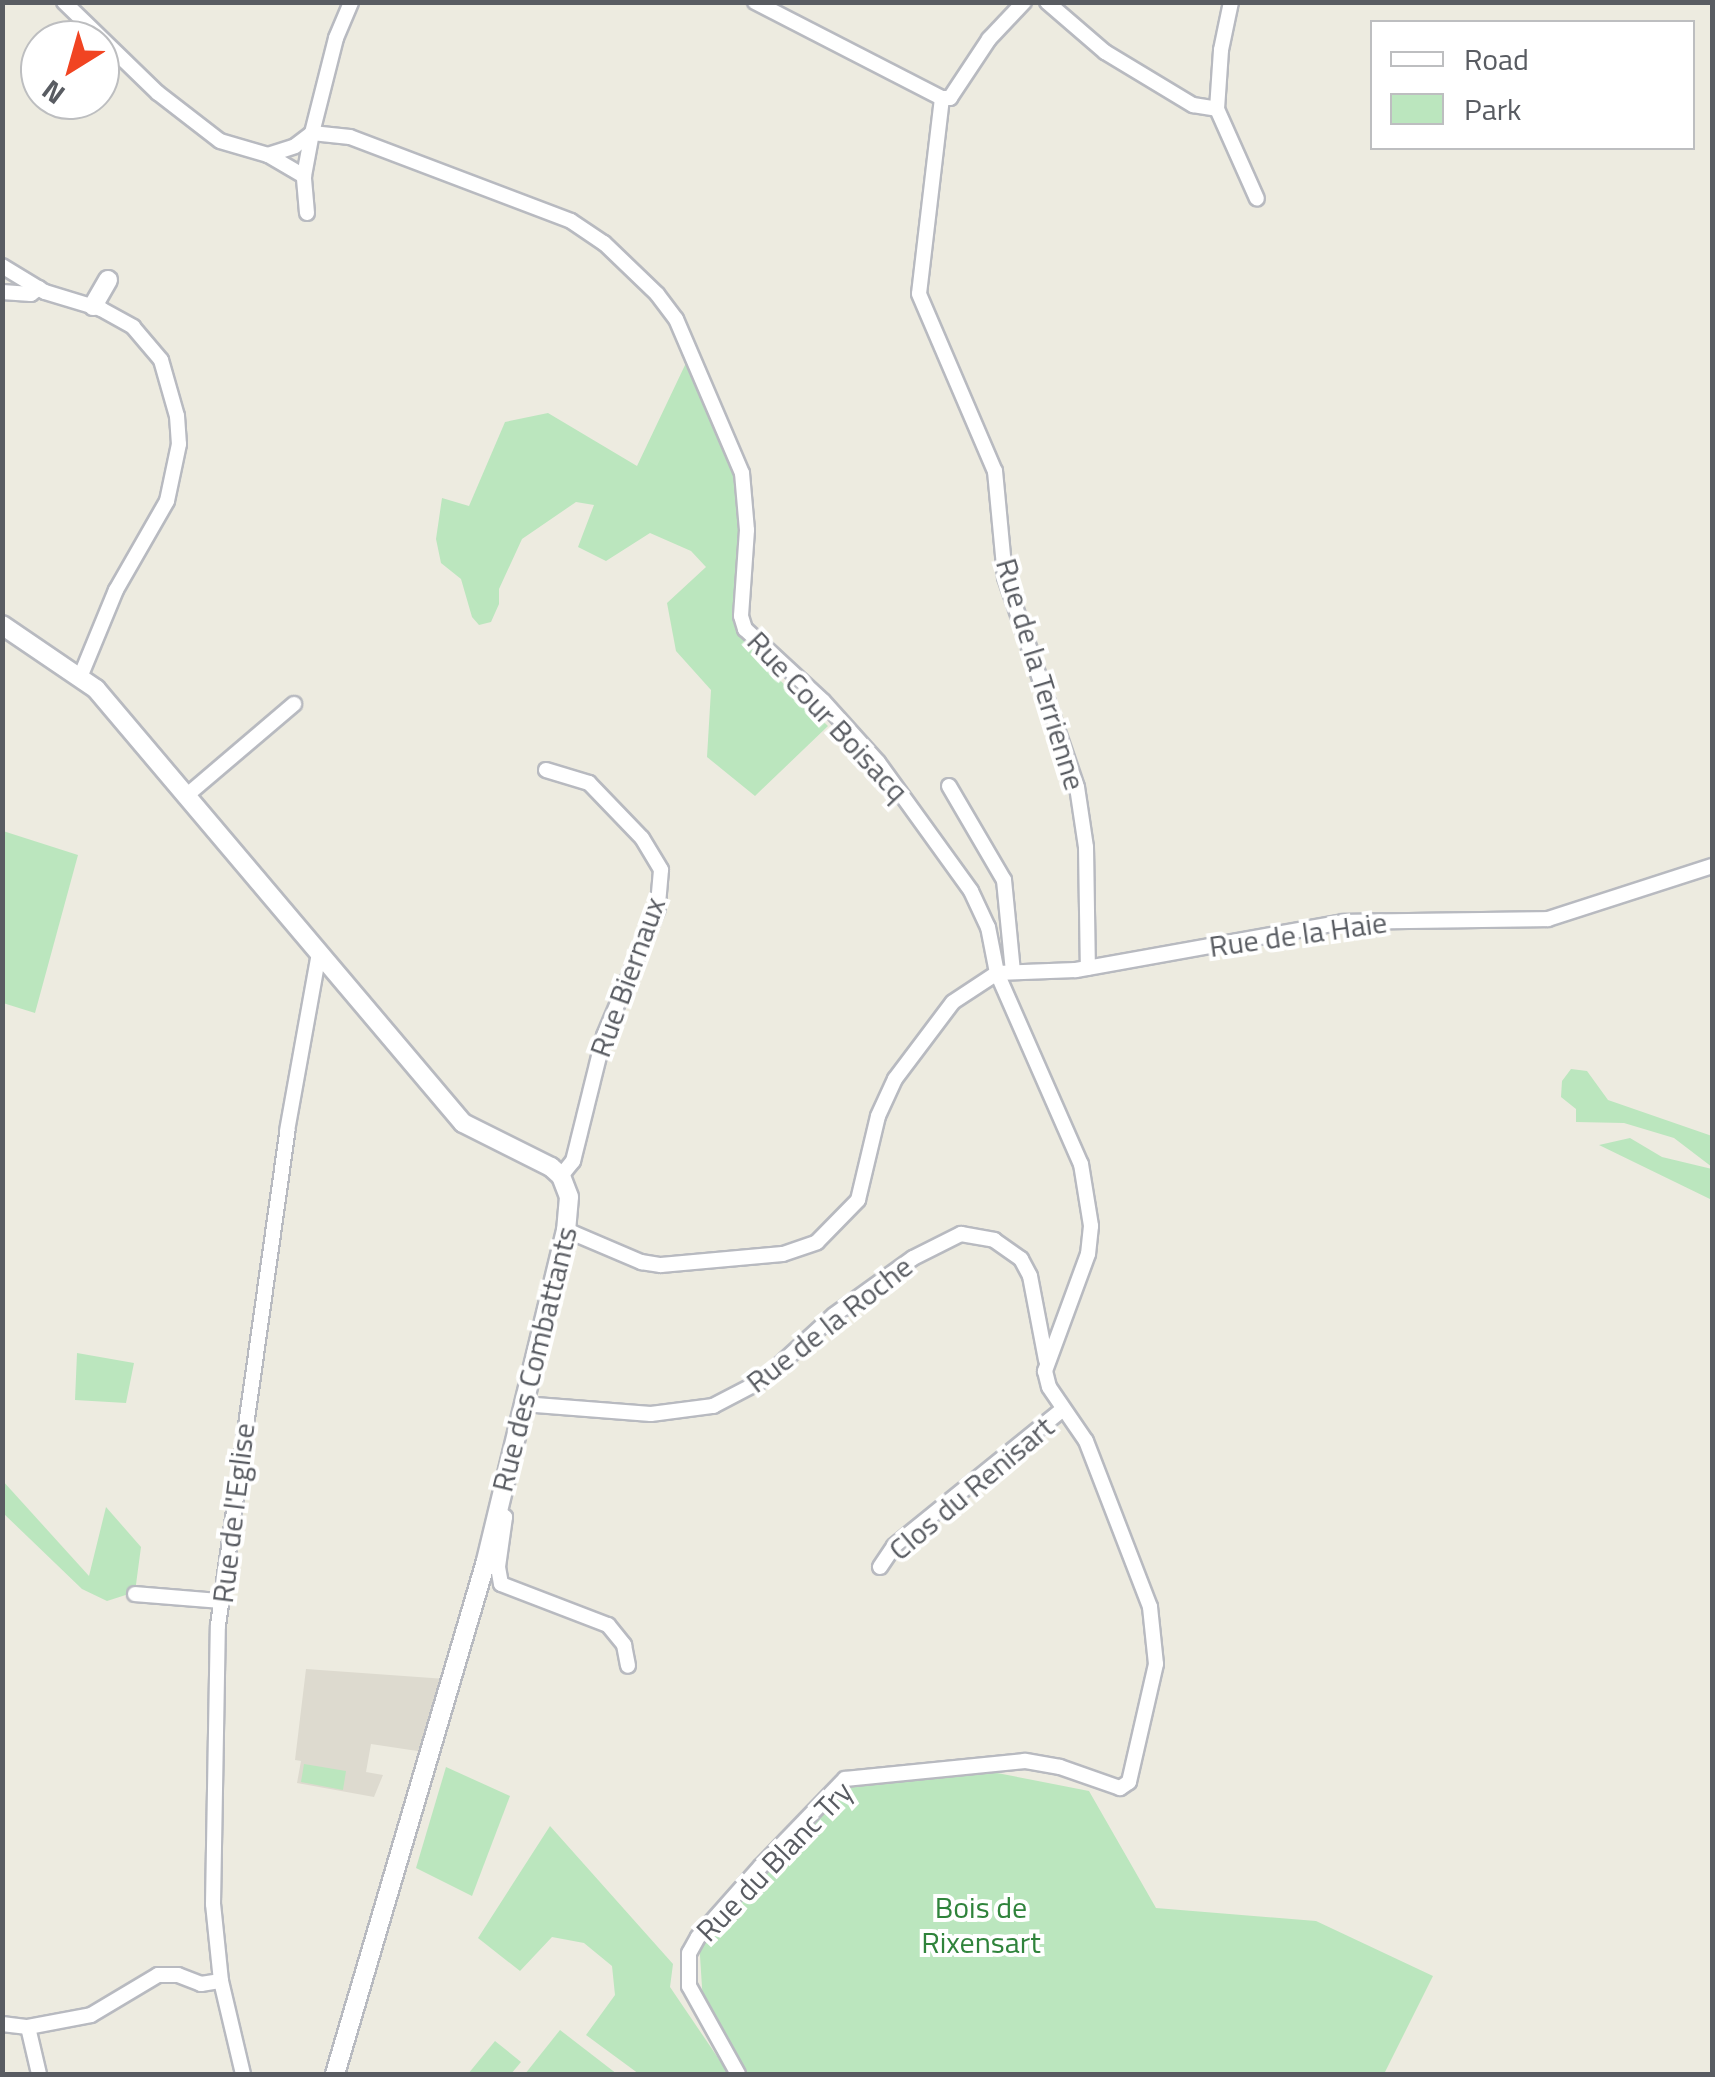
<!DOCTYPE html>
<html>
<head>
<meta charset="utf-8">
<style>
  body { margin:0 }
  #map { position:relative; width:1715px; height:2077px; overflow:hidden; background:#edebe0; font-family:"Titillium Web",sans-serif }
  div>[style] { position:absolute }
  .education>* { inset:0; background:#dddacf }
  .green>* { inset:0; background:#bbe6be }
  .roads { filter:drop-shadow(2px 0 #b8bac0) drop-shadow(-2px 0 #b8bac0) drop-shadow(0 2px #b8bac0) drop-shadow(0 -2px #b8bac0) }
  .minor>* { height:14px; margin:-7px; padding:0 7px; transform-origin:7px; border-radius:7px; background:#fff }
  .tertiary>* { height:18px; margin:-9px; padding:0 9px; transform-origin:9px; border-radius:9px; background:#fff }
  span { translate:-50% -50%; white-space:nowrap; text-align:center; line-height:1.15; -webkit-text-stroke:8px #fff; paint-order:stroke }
  .street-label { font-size:30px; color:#595c62 }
  .park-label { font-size:30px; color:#2f833b }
  .frame { position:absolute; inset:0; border:5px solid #595c62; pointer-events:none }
  .legend { position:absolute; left:1370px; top:20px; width:325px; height:130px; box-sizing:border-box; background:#fff; border:2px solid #bdbec0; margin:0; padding:12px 18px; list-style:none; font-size:30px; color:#595c62 }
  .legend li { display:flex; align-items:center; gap:20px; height:50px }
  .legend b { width:50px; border:2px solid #bdbec0 }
  .north { position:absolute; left:20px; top:20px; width:100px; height:100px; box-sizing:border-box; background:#fff; border:2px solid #bdbec0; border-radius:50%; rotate:217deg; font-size:28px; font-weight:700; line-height:40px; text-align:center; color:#595c62 }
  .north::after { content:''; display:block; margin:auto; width:35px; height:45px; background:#f14422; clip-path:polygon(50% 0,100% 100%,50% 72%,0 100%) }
</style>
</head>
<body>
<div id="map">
  <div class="education">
    <i style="clip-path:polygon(306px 1669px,446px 1679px,424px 1752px,371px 1744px,366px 1772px,383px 1775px,374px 1797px,297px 1783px,301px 1761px,295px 1760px)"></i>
  </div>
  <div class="green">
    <i style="clip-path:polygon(686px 363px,721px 419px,739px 467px,742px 634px,767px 668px,828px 726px,755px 796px,707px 757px,711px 690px,676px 651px,667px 603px,706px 567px,691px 551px,650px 533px,606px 561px,578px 547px,594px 505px,576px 502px,522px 539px,499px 589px,499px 604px,491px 622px,479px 625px,472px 617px,461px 579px,441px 563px,436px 539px,442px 498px,469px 506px,505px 422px,548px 413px,637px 466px)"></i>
    <i style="clip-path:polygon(3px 831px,78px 855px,35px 1013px,3px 1003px)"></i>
    <i style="clip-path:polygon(1571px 1069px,1587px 1071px,1608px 1100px,1712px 1136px,1712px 1167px,1674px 1138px,1624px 1123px,1576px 1122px,1576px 1109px,1561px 1097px,1562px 1081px)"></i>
    <i style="clip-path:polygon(1630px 1138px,1662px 1157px,1712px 1169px,1712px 1200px,1599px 1145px)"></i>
    <i style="clip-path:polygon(77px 1353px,134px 1363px,126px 1403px,75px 1400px)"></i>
    <i style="clip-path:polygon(2px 1480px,89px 1576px,106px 1507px,141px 1547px,135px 1592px,107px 1601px,82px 1589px,3px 1513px)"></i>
    <i style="clip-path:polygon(304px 1764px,346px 1771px,343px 1790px,301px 1782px)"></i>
    <i style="clip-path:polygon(446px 1767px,510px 1796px,472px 1896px,416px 1868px)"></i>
    <i style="clip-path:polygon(992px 1772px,1089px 1791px,1156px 1908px,1316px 1921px,1433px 1976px,1384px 2074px,746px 2074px,703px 2003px,699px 1940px,855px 1773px)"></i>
    <i style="clip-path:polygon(550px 1826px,673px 1964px,670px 1987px,729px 2074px,639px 2074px,586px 2035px,615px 1995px,612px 1966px,584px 1943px,552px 1937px,520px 1971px,478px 1938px)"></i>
    <i style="clip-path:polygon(560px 2030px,617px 2074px,525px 2074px)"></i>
    <i style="clip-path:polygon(495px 2041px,521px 2062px,511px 2074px,468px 2074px)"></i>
  </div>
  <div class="roads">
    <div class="minor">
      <i style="left:64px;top:2px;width:131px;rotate:44.1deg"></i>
      <i style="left:158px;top:93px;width:78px;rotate:37.7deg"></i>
      <i style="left:220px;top:141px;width:50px;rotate:16.3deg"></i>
      <i style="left:268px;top:155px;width:28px;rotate:-18deg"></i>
      <i style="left:295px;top:146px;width:21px;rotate:-37deg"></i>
      <i style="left:312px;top:133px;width:38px;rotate:6deg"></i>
      <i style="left:350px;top:137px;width:236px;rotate:20.8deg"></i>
      <i style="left:571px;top:221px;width:40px;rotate:34deg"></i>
      <i style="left:604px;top:243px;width:74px;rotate:43.9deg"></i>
      <i style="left:657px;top:294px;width:31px;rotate:53deg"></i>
      <i style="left:676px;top:319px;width:168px;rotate:66.8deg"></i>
      <i style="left:742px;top:473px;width:57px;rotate:85deg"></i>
      <i style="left:747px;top:530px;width:86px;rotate:94deg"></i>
      <i style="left:741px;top:616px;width:14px;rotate:73deg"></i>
      <i style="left:745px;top:629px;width:106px;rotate:42.7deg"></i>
      <i style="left:823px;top:701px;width:82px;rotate:48deg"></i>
      <i style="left:878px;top:762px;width:159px;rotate:54.2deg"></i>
      <i style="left:971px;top:891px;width:40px;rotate:65deg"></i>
      <i style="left:988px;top:927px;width:47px;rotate:78.9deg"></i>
      <i style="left:997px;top:973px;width:209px;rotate:66.3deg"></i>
      <i style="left:1081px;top:1164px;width:63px;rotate:80.8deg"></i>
      <i style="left:1091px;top:1226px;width:28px;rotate:96deg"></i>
      <i style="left:1088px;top:1254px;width:125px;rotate:110.2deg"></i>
      <i style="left:1045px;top:1371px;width:16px;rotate:76deg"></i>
      <i style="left:1049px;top:1387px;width:65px;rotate:55.6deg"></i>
      <i style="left:1086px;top:1441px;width:178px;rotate:68.9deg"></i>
      <i style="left:1150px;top:1607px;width:57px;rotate:84deg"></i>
      <i style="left:1156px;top:1664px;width:121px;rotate:102.9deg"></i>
      <i style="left:1129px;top:1782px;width:11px;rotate:146deg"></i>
      <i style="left:1120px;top:1788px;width:64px;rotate:-160.7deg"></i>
      <i style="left:1060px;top:1767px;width:36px;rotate:-170deg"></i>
      <i style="left:1025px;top:1761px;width:181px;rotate:174.3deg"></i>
      <i style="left:845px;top:1779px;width:121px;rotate:134deg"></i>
      <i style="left:761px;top:1866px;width:95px;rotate:131.6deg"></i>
      <i style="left:698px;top:1937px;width:18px;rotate:119deg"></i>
      <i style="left:689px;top:1953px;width:33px;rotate:90deg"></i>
      <i style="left:689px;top:1986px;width:101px;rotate:60.9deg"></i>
      <i style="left:755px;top:2px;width:210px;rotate:27.2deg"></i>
      <i style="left:1047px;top:2px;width:77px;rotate:40.8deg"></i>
      <i style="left:1105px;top:52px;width:103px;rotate:31.1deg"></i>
      <i style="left:1193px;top:105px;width:24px;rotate:9deg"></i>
      <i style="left:1217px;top:109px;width:98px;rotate:66deg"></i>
      <i style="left:942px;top:98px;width:197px;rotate:96.7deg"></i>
      <i style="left:919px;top:294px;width:193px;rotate:66.8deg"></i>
      <i style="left:995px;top:471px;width:106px;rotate:84.6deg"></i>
      <i style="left:1005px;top:577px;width:222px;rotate:71.1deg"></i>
      <i style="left:1077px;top:787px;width:61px;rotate:81.5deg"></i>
      <i style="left:1086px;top:847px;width:121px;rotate:89.1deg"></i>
      <i style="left:942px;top:98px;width:8px"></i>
      <i style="left:950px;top:98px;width:71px;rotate:-56.5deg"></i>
      <i style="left:989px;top:39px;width:51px;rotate:-46.6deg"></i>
      <i style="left:1217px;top:109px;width:59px;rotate:-86.1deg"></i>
      <i style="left:1221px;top:50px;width:49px;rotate:-78.2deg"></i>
      <i style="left:268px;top:155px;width:42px;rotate:30.3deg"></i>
      <i style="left:307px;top:213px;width:37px;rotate:-95deg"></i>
      <i style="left:304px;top:176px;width:44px;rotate:-79.5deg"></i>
      <i style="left:312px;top:133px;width:98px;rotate:-75.8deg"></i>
      <i style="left:336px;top:38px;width:39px;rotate:-67deg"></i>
      <i style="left:2px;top:266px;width:50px;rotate:31.2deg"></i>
      <i style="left:45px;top:292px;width:59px;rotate:16.9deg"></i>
      <i style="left:101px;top:309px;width:37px;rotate:29deg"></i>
      <i style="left:133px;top:327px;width:43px;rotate:49.7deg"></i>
      <i style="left:161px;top:360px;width:58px;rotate:74.1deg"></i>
      <i style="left:177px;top:416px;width:28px;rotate:86deg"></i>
      <i style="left:179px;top:444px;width:58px;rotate:101.9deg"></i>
      <i style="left:167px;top:501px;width:103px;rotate:119.8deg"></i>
      <i style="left:116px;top:590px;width:92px;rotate:112.4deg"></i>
      <i style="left:2px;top:292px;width:29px;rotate:4deg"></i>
      <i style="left:31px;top:294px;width:10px;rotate:-37deg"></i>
      <i style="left:546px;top:770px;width:45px;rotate:16.8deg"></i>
      <i style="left:589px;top:783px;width:76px;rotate:46.1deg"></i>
      <i style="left:642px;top:838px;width:37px;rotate:59deg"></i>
      <i style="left:661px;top:870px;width:38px;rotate:95deg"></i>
      <i style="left:658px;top:908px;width:139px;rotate:112.9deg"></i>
      <i style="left:604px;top:1036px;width:129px;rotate:103.9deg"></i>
      <i style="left:573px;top:1161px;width:19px;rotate:129deg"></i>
      <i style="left:949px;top:786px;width:109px;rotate:59.7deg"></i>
      <i style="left:1004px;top:880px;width:91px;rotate:84.4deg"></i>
      <i style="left:186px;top:796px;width:142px;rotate:-40.4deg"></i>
      <i style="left:566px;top:1230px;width:82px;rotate:23.1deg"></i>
      <i style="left:641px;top:1262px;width:20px;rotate:9deg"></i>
      <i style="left:661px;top:1265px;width:122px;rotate:-5.2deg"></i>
      <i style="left:783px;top:1254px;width:36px;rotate:-19deg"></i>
      <i style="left:817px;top:1242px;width:59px;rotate:-45.7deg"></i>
      <i style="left:858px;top:1200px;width:86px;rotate:-76.6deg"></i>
      <i style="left:878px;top:1116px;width:41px;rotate:-65.3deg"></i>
      <i style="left:895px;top:1079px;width:96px;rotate:-53deg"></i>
      <i style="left:953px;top:1002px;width:53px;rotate:-33.4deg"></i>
      <i style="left:997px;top:973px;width:79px;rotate:-2.2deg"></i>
      <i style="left:1076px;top:970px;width:271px;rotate:-10.2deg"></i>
      <i style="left:1343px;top:922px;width:205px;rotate:-0.8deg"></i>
      <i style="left:1548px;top:919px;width:172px;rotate:-17.9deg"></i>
      <i style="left:523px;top:1404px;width:128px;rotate:4.5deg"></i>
      <i style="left:651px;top:1414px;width:63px;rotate:-7.4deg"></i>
      <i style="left:713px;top:1406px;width:56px;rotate:-27.5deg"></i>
      <i style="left:763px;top:1380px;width:96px;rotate:-42.5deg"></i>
      <i style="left:834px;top:1315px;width:97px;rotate:-35.8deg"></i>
      <i style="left:913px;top:1258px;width:54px;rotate:-26.6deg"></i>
      <i style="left:961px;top:1234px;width:34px;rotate:10deg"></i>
      <i style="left:994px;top:1240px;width:33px;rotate:35deg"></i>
      <i style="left:1021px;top:1259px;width:19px;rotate:62deg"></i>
      <i style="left:1030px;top:1276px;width:86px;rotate:79.2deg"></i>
      <i style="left:497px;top:1511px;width:10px;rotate:37deg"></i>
      <i style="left:505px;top:1517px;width:50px;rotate:98deg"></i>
      <i style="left:498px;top:1567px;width:17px;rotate:80deg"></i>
      <i style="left:501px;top:1584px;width:115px;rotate:21deg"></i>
      <i style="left:608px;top:1625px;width:26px;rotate:51deg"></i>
      <i style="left:624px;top:1645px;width:21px;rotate:79deg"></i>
      <i style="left:880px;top:1567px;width:25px;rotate:-56deg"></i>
      <i style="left:894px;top:1546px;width:218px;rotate:-39deg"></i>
      <i style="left:135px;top:1594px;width:86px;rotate:4.7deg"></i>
      <i style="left:2px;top:2024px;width:26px;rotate:7deg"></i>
      <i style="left:28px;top:2027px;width:64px;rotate:-10.8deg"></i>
      <i style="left:91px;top:2015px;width:78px;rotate:-30.8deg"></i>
      <i style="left:158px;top:1975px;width:20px"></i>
      <i style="left:178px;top:1975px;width:25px;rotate:21deg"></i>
      <i style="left:201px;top:1984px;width:20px;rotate:-9deg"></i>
      <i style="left:28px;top:2027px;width:48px;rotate:76.8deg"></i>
      <i style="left:243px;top:2074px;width:96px;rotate:-103.3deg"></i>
      <i style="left:221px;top:1981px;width:77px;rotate:-95.9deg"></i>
      <i style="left:213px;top:1904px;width:279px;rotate:-89deg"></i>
      <i style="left:218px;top:1625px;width:499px;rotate:-82deg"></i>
      <i style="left:287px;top:1131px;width:180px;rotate:-79.8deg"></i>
    </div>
    <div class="tertiary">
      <i style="left:93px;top:306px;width:30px;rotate:-60deg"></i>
      <i style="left:2px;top:625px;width:114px;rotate:34.2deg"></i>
      <i style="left:96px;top:689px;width:568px;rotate:49.78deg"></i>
      <i style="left:463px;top:1123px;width:98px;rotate:26.6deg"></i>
      <i style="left:551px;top:1167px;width:13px;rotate:42deg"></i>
      <i style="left:561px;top:1176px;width:22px;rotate:69deg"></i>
      <i style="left:569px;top:1197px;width:33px;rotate:95deg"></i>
      <i style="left:566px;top:1230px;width:341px;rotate:103.6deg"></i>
      <i style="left:486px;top:1561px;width:535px;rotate:106.4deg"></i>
    </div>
  </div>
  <div class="street-label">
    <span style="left:1041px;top:674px;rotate:73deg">Rue de la Terrienne</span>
    <span style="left:828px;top:716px;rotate:47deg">Rue Cour Boisacq</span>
    <span style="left:1298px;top:934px;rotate:-8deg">Rue de la Haie</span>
    <span style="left:627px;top:977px;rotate:-70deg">Rue Biernaux</span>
    <span style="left:829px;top:1324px;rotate:-38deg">Rue de la Roche</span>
    <span style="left:534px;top:1359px;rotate:-76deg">Rue des Combattants</span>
    <span style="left:971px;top:1488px;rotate:-40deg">Clos du Renisart</span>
    <span style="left:233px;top:1513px;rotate:-83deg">Rue de l'Eglise</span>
    <span style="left:774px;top:1861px;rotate:-46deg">Rue du Blanc Try</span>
  </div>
  <div class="park-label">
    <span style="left:981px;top:1924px">Bois de<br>Rixensart</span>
  </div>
  <div class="frame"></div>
  <ul class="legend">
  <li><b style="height:12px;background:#fff"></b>Road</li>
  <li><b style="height:28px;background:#bbe6be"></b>Park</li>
  </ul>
  <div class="north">N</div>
</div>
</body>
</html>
